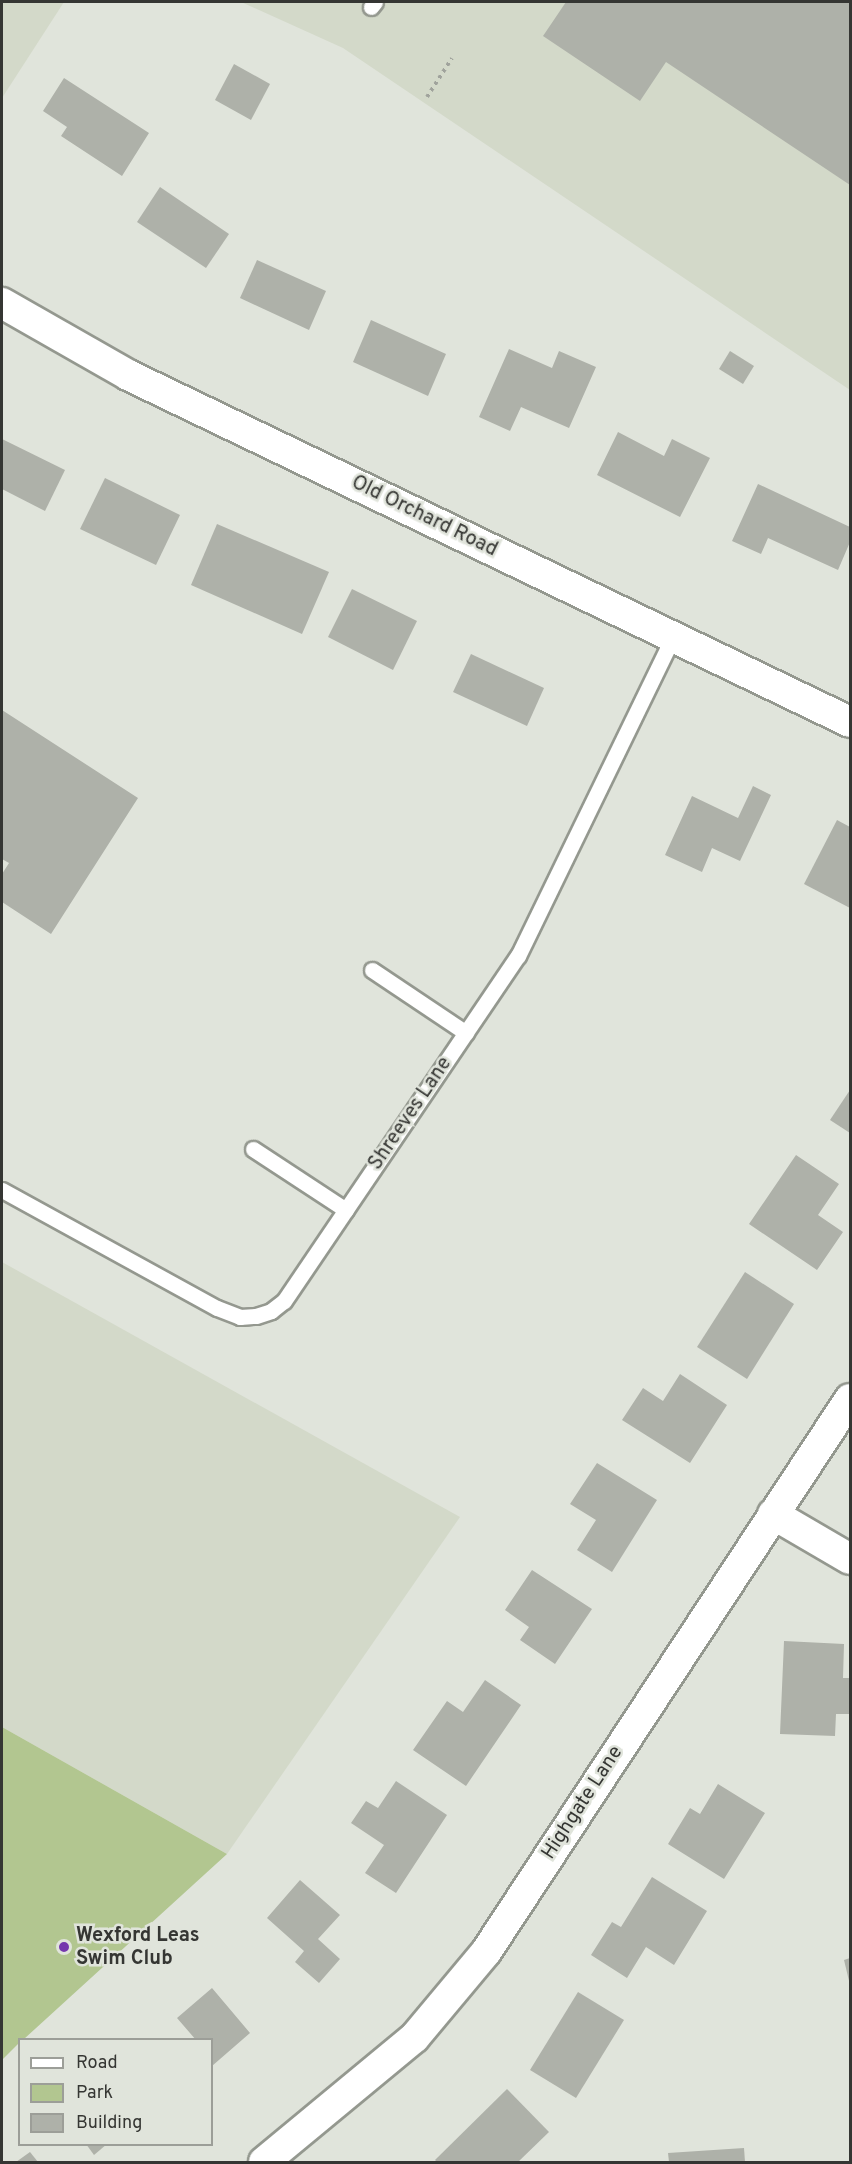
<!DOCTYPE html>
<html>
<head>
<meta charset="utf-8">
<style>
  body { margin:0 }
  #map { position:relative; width:852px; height:2164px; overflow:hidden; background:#e0e4db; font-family:Overpass,sans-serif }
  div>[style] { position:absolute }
  .built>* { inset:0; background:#d3d9c9 }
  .green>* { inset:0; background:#b2c690 }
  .building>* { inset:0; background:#aeb1a9 }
  .path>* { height:4px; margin-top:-2px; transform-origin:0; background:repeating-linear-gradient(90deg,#a0a39c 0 3px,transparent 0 7.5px) }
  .roads { filter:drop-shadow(2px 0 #94988f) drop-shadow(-2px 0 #94988f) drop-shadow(0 2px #94988f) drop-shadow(0 -2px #94988f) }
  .lane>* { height:15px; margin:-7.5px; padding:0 7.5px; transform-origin:7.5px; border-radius:7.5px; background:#fff }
  .street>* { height:30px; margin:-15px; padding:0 15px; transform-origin:15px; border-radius:15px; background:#fff }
  .dots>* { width:16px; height:16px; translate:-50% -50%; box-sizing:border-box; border:3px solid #e0e4db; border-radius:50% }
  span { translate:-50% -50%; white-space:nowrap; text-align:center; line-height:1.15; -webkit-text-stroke:5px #e0e4db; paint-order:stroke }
  .street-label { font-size:20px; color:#353633 }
  .poi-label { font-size:20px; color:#353633; font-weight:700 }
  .left { translate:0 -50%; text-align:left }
  .frame { position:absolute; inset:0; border:3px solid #353633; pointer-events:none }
  .legend { position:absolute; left:18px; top:2038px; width:195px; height:108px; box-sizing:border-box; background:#e0e4db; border:2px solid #9c9e98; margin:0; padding:8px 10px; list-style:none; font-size:18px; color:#353633 }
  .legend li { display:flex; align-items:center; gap:12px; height:30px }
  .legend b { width:30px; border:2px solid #9c9e98 }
</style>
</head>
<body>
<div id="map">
  <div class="built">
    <i style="clip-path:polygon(2px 2px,64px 2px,2px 98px)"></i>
    <i style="clip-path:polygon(241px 2px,850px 2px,850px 390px,343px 48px)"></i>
    <i style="clip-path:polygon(2px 1262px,460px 1517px,227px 1854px,2px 1727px)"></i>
  </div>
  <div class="green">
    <i style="clip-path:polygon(2px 1727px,227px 1854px,24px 2039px,20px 2040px,19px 2043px,2px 2060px)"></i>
  </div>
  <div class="building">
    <i style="clip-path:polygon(566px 2px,850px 2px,850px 185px,666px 62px,640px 101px,543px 36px)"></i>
    <i style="clip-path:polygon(234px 64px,270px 84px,251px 120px,215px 100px)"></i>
    <i style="clip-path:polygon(64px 78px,149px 133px,122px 176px,61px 136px,67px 127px,43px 111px)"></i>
    <i style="clip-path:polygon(160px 187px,229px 234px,206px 268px,137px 222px)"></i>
    <i style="clip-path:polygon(257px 260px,326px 291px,309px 330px,240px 298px)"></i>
    <i style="clip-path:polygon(371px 320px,446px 354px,428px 396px,353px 362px)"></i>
    <i style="clip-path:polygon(509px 349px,552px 368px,559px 351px,596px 367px,569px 428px,521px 407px,510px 431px,479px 417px)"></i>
    <i style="clip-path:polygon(730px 351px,754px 366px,743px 384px,719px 369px)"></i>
    <i style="clip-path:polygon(618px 432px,664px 456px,672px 439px,710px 458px,680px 517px,597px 475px)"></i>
    <i style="clip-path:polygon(2px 439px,65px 470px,45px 511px,2px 489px)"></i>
    <i style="clip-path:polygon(105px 478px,180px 515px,156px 565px,80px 529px)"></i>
    <i style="clip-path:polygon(758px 484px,850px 527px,850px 542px,838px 570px,768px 538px,761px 554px,732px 541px)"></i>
    <i style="clip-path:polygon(217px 524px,329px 572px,302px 634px,191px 585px)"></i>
    <i style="clip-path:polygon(352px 589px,417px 621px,393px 670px,328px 637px)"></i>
    <i style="clip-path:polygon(471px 654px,544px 688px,527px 726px,453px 692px)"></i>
    <i style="clip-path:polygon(2px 710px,138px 798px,51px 934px,2px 902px,2px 874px,9px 863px,2px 859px)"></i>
    <i style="clip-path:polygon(753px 786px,771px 795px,740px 861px,712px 848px,702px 872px,665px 855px,692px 796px,738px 818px)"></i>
    <i style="clip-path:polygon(837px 820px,850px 827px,850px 908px,804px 884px)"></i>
    <i style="clip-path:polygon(850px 1090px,850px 1133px,830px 1120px)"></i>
    <i style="clip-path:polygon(796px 1155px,839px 1184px,818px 1215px,843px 1232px,817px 1270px,749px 1224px)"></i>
    <i style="clip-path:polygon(745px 1272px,794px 1304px,747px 1379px,697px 1347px)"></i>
    <i style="clip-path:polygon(680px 1374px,727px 1405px,690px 1463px,622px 1420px,643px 1388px,663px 1401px)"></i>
    <i style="clip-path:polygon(597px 1463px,657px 1500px,612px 1572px,577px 1550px,596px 1520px,570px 1504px)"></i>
    <i style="clip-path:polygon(532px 1570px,592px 1609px,555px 1664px,520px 1640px,529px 1627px,505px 1610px)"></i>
    <i style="clip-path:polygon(784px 1641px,844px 1644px,843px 1678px,850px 1678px,850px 1714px,836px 1714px,835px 1736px,780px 1734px)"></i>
    <i style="clip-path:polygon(485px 1680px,521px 1705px,466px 1786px,413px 1750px,447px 1701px,463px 1712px)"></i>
    <i style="clip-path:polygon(396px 1781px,447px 1815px,396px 1893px,365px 1873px,384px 1845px,351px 1823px,366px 1801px,378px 1808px)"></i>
    <i style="clip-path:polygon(718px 1784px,765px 1813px,724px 1879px,668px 1844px,690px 1808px,700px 1814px)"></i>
    <i style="clip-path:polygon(652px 1877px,707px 1911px,674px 1965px,646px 1947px,627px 1978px,591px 1955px,612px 1922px,621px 1927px)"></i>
    <i style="clip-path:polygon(300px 1880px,340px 1915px,318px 1939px,340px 1959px,319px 1983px,295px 1962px,304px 1951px,267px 1918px)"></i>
    <i style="clip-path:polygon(850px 1958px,850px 1985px,844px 1960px)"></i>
    <i style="clip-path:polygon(212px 1988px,250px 2033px,212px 2066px,212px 2040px,196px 2040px,177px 2018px)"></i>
    <i style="clip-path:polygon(578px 1992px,624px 2020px,576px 2098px,530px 2070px)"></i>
    <i style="clip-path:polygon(507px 2089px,549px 2132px,518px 2162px,437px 2162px,435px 2160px)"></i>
    <i style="clip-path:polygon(86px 2144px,107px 2144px,94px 2155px)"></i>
    <i style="clip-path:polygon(744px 2148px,745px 2162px,669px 2162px,668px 2153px)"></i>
    <i style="clip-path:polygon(30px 2152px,38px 2162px,16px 2162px)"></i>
  </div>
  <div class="path">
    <i style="left:427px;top:97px;width:46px;rotate:-57.3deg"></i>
  </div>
  <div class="roads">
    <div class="lane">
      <i style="left:371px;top:7px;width:6px;rotate:-51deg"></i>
      <i style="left:372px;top:970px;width:113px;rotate:33.8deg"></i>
      <i style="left:253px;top:1149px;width:111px;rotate:33.3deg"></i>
      <i style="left:2px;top:1190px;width:245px;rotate:28.8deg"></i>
      <i style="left:217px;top:1308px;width:25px;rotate:21deg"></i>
      <i style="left:240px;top:1317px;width:16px;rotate:-4deg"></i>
      <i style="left:256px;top:1316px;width:16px;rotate:-18deg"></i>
      <i style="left:271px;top:1311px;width:16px;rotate:-38deg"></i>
      <i style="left:284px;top:1301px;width:417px;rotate:-55.9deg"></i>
      <i style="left:518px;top:956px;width:355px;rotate:-64.1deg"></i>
    </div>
    <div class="street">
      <i style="left:2px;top:303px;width:145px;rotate:29.7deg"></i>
      <i style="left:128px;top:375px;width:801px;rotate:25.67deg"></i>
      <i style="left:773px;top:1514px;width:89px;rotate:30.3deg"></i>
      <i style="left:264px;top:2162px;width:195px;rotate:-39.6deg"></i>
      <i style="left:414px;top:2038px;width:112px;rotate:-50.1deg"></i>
      <i style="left:486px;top:1952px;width:662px;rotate:-56.65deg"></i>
    </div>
  </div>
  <div class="dots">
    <i style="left:64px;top:1947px;background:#7537ad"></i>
  </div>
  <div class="street-label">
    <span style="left:424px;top:517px;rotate:26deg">Old Orchard Road</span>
    <span style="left:411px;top:1114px;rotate:-56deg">Shreeves Lane</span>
    <span style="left:583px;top:1803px;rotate:-57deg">Highgate Lane</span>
  </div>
  <div class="poi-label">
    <span class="left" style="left:76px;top:1948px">Wexford Leas<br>Swim Club</span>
  </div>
  <div class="frame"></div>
  <ul class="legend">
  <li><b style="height:8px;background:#fff"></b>Road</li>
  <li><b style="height:16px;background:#b2c690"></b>Park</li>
  <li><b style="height:16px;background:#aeb1a9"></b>Building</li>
  </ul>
</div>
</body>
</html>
